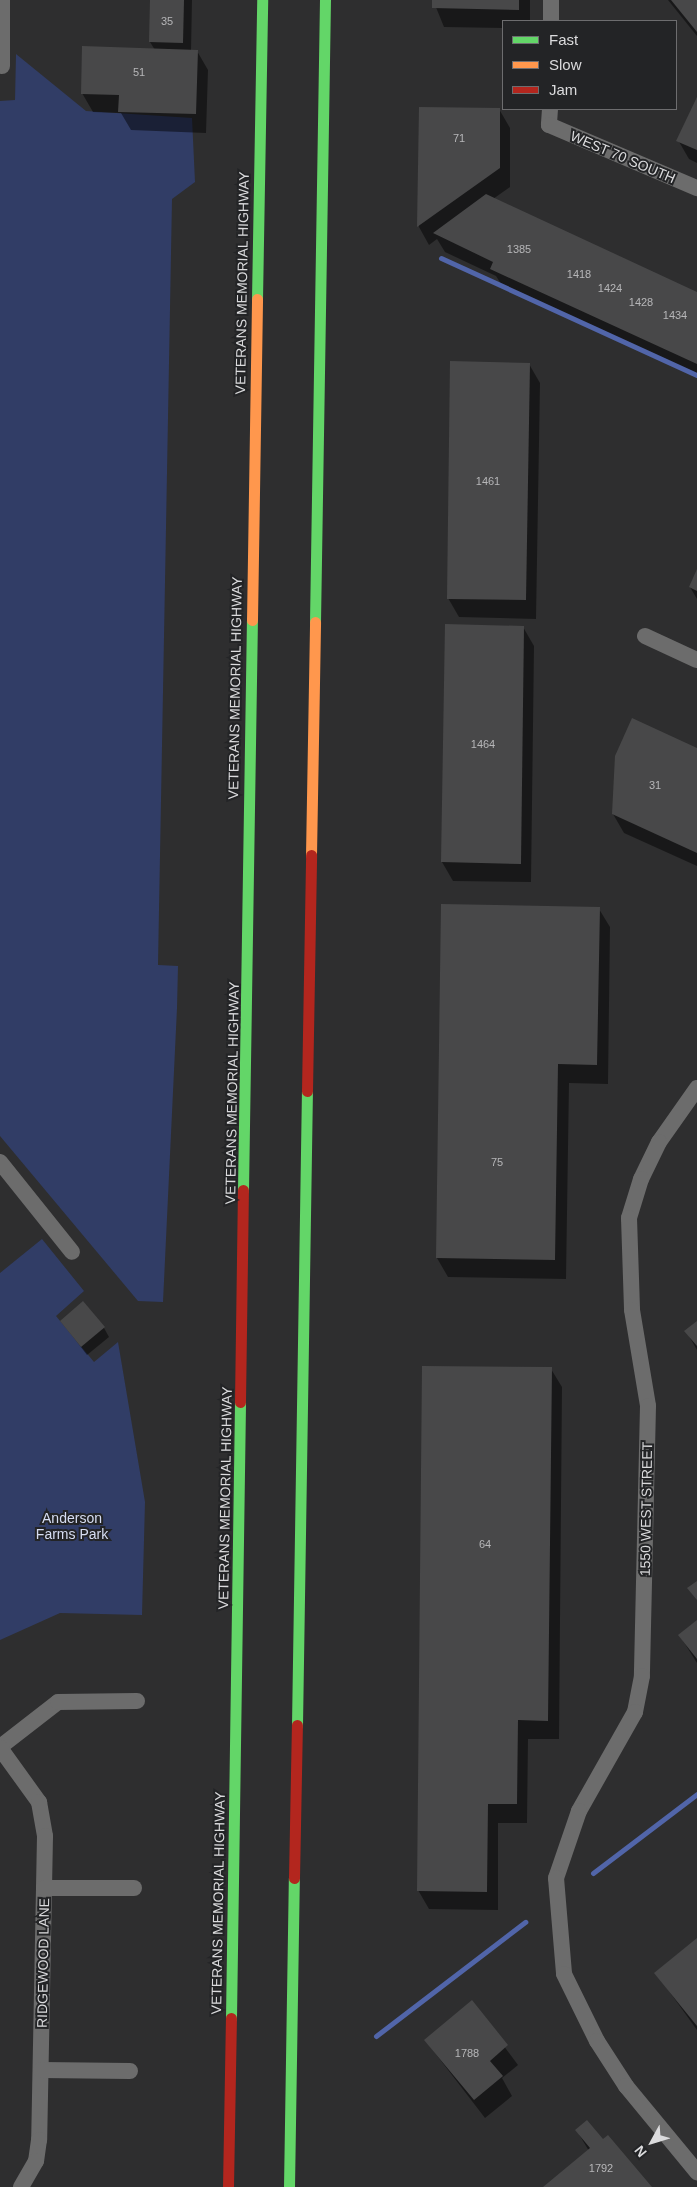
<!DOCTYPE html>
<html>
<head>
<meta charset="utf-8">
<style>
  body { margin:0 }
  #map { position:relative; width:697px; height:2187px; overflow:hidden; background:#2e2e2f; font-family:Helvetica,sans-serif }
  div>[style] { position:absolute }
  .green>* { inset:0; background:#313d66 }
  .shadow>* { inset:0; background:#0007 }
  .stream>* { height:5px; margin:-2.5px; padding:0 2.5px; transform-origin:2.5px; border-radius:2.5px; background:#5165a9 }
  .building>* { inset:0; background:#484849 }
  .street>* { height:16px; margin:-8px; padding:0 8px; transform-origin:8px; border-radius:8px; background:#6c6c6c }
  .fast>* { height:11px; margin:-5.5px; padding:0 5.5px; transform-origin:5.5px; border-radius:5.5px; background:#63d668 }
  .slow>* { height:11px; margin:-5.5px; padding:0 5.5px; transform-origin:5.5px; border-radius:5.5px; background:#ff974d }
  .jam>* { height:11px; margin:-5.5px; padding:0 5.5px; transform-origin:5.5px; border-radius:5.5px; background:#b3261e }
  span { translate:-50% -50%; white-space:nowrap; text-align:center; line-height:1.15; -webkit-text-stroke:4px #232426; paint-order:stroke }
  .number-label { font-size:11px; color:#b6b6b8 }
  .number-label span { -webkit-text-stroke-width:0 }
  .street-label { font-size:14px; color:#dbdbdd }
  .park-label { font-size:14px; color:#d6ddf2 }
  .legend { position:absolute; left:502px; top:20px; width:175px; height:90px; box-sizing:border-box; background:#232426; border:1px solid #6d6d6f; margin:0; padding:6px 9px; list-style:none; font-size:15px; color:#dbdbdd }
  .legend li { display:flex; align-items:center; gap:10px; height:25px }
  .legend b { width:25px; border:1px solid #6d6d6f }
  .north { position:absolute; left:627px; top:2117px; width:50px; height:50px; -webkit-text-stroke:4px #232426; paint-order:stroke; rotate:231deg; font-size:14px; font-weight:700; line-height:20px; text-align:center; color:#dbdbdd }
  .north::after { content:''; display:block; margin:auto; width:18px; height:22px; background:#dbdbdd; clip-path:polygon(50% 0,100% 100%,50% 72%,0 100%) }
</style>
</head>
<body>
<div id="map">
  <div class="green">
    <i style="clip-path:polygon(16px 54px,86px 111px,192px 118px,195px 182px,172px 199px,158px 965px,178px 966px,177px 1008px,163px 1302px,138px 1301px,0 1136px,0 101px,15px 100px)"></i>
    <i style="clip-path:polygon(42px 1239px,84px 1291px,56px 1316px,94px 1362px,118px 1342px,145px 1502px,142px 1615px,60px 1613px,0 1640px,0 1273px)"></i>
  </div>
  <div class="shadow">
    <i style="clip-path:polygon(151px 0,192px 0,191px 51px,197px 51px,208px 70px,206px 133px,131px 130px,121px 113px,93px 112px,82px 93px,155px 50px,150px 42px)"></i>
    <i style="clip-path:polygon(433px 0,530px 0,530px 21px,503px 21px,503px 28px,444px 27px)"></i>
    <i style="clip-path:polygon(668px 0,697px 0,697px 36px)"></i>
    <i style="clip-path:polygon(697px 100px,697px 163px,689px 159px,678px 140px)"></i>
    <i style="clip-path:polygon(420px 108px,499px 109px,510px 128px,510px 187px,493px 199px,697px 293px,697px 377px,503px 287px,496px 276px,445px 252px,437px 239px,429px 245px,419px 227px)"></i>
    <i style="clip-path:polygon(529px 364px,540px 383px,536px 619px,459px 617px,448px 598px)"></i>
    <i style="clip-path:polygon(697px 572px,697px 599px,690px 587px)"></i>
    <i style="clip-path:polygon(523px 627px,534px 646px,531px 882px,453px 881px,442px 862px)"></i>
    <i style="clip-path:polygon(697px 749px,697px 866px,624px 833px,613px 814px)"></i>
    <i style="clip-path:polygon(599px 909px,610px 927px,608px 1084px,569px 1083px,566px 1279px,448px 1277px,437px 1258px)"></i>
    <i style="clip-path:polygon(61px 1321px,104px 1328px,109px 1337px,87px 1355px)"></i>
    <i style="clip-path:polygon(697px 1322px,697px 1350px,686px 1331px)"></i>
    <i style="clip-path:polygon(551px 1369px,562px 1387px,559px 1739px,528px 1739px,527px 1823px,498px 1823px,498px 1910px,429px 1909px,418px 1890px)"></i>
    <i style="clip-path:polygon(697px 1622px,697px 1663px,680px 1636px)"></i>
    <i style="clip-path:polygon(697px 1940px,697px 2030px,656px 1973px)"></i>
    <i style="clip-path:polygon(471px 2002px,518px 2065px,502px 2078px,512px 2096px,485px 2118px,425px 2040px)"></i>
    <i style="clip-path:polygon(577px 2131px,603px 2141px,650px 2187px,545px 2187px,589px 2151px)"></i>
  </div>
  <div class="stream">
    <i style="left:441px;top:258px;width:281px;rotate:24.6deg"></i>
    <i style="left:593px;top:1873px;width:131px;rotate:-37.2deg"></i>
    <i style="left:376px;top:2036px;width:188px;rotate:-37.4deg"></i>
  </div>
  <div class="building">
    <i style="clip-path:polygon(150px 0,184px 0,183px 43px,149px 42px)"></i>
    <i style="clip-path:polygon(432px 0,519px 0,519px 10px,432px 8px)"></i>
    <i style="clip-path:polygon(671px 0,697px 0,697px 32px)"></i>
    <i style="clip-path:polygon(82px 46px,198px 50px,196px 114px,118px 112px,119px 95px,81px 94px)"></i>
    <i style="clip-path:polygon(697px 97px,697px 150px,676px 141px)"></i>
    <i style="clip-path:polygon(419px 107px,500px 108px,500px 168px,417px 227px)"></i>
    <i style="clip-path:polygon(486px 194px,697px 292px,697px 364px,490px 269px,493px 262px,433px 233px)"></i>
    <i style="clip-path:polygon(450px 361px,530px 363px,526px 600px,447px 599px)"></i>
    <i style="clip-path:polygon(697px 569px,697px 591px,689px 587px)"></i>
    <i style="clip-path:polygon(445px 624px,524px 626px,521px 864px,441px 862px)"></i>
    <i style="clip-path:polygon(632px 718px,697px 748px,697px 853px,612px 814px,615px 756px)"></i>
    <i style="clip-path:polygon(441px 904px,600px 907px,597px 1065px,558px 1064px,555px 1260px,436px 1258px)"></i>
    <i style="clip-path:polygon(83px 1301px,105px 1327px,81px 1347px,60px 1321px)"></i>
    <i style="clip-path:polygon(697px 1321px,697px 1346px,684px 1331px)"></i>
    <i style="clip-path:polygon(422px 1366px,552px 1367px,548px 1721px,518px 1720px,517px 1804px,488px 1804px,487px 1892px,417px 1891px)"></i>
    <i style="clip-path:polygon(697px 1581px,697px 1600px,687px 1588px)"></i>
    <i style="clip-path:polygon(697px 1620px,697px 1659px,678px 1635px)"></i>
    <i style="clip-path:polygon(697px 1938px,697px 2026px,654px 1973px)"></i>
    <i style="clip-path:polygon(472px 2000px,508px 2045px,490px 2061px,503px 2076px,474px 2100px,424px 2040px)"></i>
    <i style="clip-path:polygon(587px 2120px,603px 2139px,608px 2135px,652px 2187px,543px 2187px,590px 2148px,575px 2130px)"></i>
  </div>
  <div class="street">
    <i style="left:2px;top:0;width:66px;rotate:90deg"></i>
    <i style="left:551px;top:21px;width:21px;rotate:-90deg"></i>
    <i style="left:550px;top:109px;width:16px;rotate:94deg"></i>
    <i style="left:549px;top:125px;width:161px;rotate:23.1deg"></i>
    <i style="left:645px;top:636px;width:57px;rotate:24.8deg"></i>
    <i style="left:697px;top:1088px;width:66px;rotate:125.1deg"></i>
    <i style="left:659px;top:1142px;width:41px;rotate:115.9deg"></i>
    <i style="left:641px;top:1179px;width:41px;rotate:107.1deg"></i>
    <i style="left:629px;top:1218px;width:92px;rotate:88.1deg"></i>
    <i style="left:632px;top:1310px;width:97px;rotate:80.5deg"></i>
    <i style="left:648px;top:1406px;width:270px;rotate:91.3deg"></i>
    <i style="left:642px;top:1676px;width:37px;rotate:101deg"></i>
    <i style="left:635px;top:1712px;width:114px;rotate:119.5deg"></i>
    <i style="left:579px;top:1811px;width:71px;rotate:108.9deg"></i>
    <i style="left:556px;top:1878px;width:96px;rotate:85.2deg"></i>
    <i style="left:564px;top:1974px;width:75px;rotate:63.8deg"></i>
    <i style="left:597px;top:2041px;width:54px;rotate:57.2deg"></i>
    <i style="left:626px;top:2086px;width:112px;rotate:50.5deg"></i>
    <i style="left:0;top:1162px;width:115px;rotate:51.3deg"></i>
    <i style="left:0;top:1747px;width:73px;rotate:-37.8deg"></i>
    <i style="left:58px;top:1702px;width:79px;rotate:-0.7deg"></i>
    <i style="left:0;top:1748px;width:67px;rotate:54.2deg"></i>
    <i style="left:39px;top:1802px;width:35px;rotate:80deg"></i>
    <i style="left:45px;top:1836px;width:304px;rotate:91.1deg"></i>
    <i style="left:39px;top:2140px;width:21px;rotate:98deg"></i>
    <i style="left:36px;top:2161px;width:30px;rotate:120deg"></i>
    <i style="left:44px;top:1888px;width:90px"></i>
    <i style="left:41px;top:2070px;width:89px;rotate:0.6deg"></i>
  </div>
  <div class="fast">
    <i style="left:257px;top:299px;width:299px;rotate:-89deg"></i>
    <i style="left:315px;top:622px;width:622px;rotate:-89.08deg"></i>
    <i style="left:243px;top:1190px;width:570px;rotate:-89.1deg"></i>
    <i style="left:297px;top:1725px;width:634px;rotate:-89.1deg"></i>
    <i style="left:231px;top:2018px;width:616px;rotate:-89.16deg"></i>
    <i style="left:289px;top:2187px;width:309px;rotate:-89.1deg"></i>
  </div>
  <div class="slow">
    <i style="left:252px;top:620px;width:321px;rotate:-89.1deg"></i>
    <i style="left:311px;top:855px;width:233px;rotate:-89deg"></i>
  </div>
  <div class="jam">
    <i style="left:307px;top:1091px;width:236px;rotate:-89deg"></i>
    <i style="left:240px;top:1402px;width:212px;rotate:-89.2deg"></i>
    <i style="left:294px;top:1878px;width:153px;rotate:-88.9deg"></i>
    <i style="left:228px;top:2187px;width:169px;rotate:-89deg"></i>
  </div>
  <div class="number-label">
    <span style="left:167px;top:21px">35</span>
    <span style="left:139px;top:72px">51</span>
    <span style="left:459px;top:138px">71</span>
    <span style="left:519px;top:249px">1385</span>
    <span style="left:579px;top:274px">1418</span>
    <span style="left:610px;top:288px">1424</span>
    <span style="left:641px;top:302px">1428</span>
    <span style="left:675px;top:315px">1434</span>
    <span style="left:488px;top:481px">1461</span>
    <span style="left:483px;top:744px">1464</span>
    <span style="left:655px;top:785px">31</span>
    <span style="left:497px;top:1162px">75</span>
    <span style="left:485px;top:1544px">64</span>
    <span style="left:467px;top:2053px">1788</span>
    <span style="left:601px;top:2168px">1792</span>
  </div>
  <div class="street-label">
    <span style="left:623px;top:157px;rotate:23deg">WEST 70 SOUTH</span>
    <span style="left:242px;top:283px;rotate:-89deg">VETERANS MEMORIAL HIGHWAY</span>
    <span style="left:235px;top:688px;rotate:-89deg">VETERANS MEMORIAL HIGHWAY</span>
    <span style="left:232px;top:1093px;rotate:-89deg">VETERANS MEMORIAL HIGHWAY</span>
    <span style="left:225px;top:1498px;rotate:-89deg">VETERANS MEMORIAL HIGHWAY</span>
    <span style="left:646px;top:1509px;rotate:-89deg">1550 WEST STREET</span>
    <span style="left:218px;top:1903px;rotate:-89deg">VETERANS MEMORIAL HIGHWAY</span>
    <span style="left:43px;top:1963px;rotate:-89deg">RIDGEWOOD LANE</span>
  </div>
  <div class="park-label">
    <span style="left:72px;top:1526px">Anderson<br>Farms Park</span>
  </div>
  <ul class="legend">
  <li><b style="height:6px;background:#63d668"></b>Fast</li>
  <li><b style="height:6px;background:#ff974d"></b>Slow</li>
  <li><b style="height:6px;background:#b3261e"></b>Jam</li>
  </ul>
  <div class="north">N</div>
</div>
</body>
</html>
